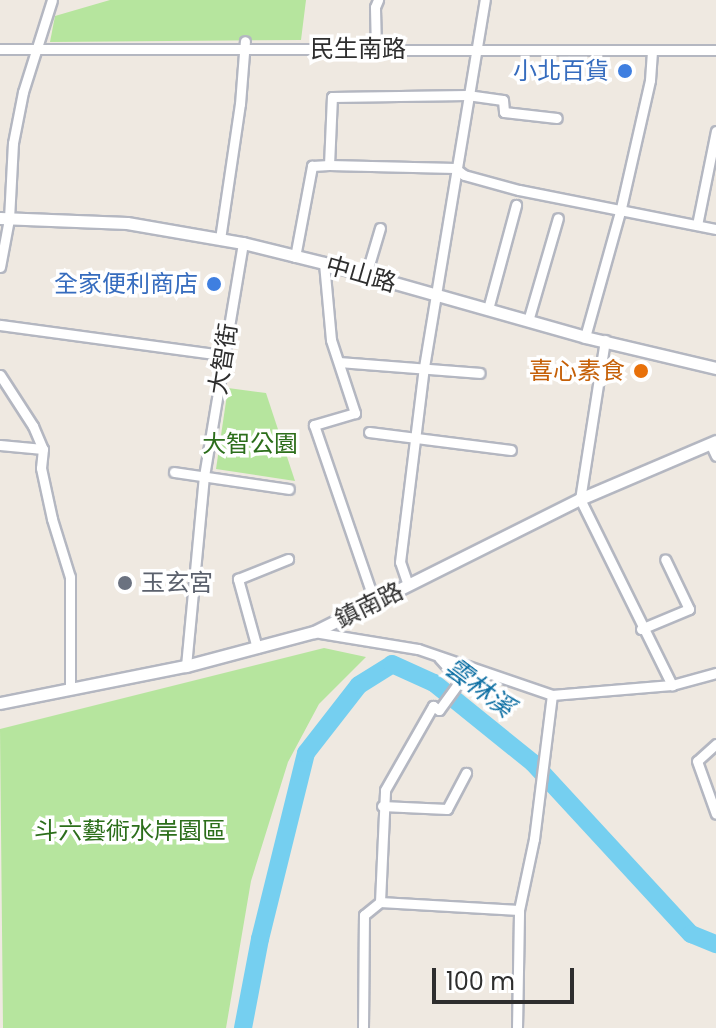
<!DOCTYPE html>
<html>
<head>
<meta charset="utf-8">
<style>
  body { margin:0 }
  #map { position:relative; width:716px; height:1028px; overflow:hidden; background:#efe9e1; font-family:Poppins,"Noto Sans TC",sans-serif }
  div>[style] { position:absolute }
  .green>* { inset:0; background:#b6e59e }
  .river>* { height:18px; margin:-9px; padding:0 9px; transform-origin:9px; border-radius:9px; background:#75cff0 }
  .roads { filter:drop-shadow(2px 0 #b4b7c1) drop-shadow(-2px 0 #b4b7c1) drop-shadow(0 2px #b4b7c1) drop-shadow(0 -2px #b4b7c1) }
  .minor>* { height:9px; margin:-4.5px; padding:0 4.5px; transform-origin:4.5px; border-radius:4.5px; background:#fff }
  .tertiary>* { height:11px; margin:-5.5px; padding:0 5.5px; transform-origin:5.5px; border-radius:5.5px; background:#fff }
  .dots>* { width:22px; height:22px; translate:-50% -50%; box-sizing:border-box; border:4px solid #fff; border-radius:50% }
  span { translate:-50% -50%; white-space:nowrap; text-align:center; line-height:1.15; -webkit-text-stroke:7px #fff; paint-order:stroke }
  .street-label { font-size:24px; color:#2e2e2e }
  .shop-label { font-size:24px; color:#366cbe }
  .right { translate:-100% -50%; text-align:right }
  .food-label { font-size:24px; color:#c56008 }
  .park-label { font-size:24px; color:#2c6e1b }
  .worship-label { font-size:24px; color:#5b616d }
  .left { translate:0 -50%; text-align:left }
  .water-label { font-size:26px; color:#0d6fa3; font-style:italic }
  .scale { position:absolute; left:432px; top:968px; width:142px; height:36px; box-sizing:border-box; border:4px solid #2e2e2e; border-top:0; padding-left:10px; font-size:24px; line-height:28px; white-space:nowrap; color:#2e2e2e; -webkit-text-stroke:6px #fff; paint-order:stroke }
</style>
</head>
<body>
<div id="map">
  <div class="green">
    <i style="clip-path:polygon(110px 0,306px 0,301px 40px,50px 42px,55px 16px)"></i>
    <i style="clip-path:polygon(228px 388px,266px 393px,295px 481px,216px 469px)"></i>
    <i style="clip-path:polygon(324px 648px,366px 657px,319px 704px,288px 762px,251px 881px,226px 1028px,3px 1028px,0 729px)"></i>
  </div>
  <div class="river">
    <i style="left:243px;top:1028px;width:91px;rotate:-79.2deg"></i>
    <i style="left:260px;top:939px;width:192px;rotate:-76.1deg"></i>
    <i style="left:306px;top:753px;width:86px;rotate:-52.1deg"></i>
    <i style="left:359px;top:685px;width:39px;rotate:-32deg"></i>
    <i style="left:392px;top:664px;width:46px;rotate:24.3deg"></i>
    <i style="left:434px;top:683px;width:127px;rotate:38.9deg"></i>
    <i style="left:533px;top:763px;width:233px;rotate:47.3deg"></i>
    <i style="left:691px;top:934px;width:27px;rotate:22deg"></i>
  </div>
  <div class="roads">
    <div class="minor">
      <i style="left:0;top:49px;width:716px;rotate:0.08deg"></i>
      <i style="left:376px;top:49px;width:42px;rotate:-91.4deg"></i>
      <i style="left:375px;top:7px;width:8px;rotate:-67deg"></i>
      <i style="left:329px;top:165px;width:126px;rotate:1.4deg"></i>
      <i style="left:455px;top:168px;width:11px;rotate:38deg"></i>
      <i style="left:464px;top:175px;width:57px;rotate:15.3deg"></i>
      <i style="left:519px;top:190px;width:201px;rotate:11.2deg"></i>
      <i style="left:697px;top:225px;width:96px;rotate:-78.6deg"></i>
      <i style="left:220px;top:239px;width:136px;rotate:-81.6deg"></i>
      <i style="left:240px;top:104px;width:63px;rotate:-85.5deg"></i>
      <i style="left:295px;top:257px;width:93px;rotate:-79.4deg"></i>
      <i style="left:312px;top:166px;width:17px;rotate:-3deg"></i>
      <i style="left:329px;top:165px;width:68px;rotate:-87.5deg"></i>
      <i style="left:332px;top:97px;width:135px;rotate:-0.8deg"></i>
      <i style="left:467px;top:95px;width:36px;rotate:8deg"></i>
      <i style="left:503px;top:100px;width:12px;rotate:85deg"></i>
      <i style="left:504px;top:112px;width:53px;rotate:6.5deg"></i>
      <i style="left:324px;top:263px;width:77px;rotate:84.8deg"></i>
      <i style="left:331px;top:340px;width:77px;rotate:71.8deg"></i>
      <i style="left:355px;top:413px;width:43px;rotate:163.7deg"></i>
      <i style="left:314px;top:425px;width:188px;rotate:71.1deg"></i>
      <i style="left:0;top:267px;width:49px;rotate:-79.4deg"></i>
      <i style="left:9px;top:219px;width:76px;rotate:-87deg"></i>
      <i style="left:13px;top:143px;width:52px;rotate:-78.9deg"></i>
      <i style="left:23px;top:92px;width:96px;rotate:-72.5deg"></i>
      <i style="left:366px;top:275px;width:49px;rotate:-73.4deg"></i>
      <i style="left:488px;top:309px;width:108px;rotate:-74.9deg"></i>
      <i style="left:528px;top:321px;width:107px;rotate:-73.8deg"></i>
      <i style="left:0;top:325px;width:225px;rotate:7.7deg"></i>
      <i style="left:585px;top:337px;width:134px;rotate:-74.4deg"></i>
      <i style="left:621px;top:208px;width:131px;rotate:-77.2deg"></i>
      <i style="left:650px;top:80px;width:30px;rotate:-86deg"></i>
      <i style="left:605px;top:340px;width:161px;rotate:98.9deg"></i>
      <i style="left:580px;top:499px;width:208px;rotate:63.7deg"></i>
      <i style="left:340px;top:362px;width:140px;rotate:4.5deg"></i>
      <i style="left:0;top:375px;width:61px;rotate:57.1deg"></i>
      <i style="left:33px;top:426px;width:25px;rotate:67deg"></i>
      <i style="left:43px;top:449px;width:19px;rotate:96deg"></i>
      <i style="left:41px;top:468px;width:52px;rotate:77.8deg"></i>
      <i style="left:52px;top:519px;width:61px;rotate:72.8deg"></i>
      <i style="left:70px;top:577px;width:112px;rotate:90deg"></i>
      <i style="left:369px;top:432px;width:143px;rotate:7.2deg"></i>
      <i style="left:710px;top:443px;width:14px;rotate:65deg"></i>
      <i style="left:0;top:445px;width:43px;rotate:5.3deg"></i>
      <i style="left:174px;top:472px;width:116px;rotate:8.4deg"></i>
      <i style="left:408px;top:585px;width:24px;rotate:-109deg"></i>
      <i style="left:400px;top:562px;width:196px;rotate:-83deg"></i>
      <i style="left:424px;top:367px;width:372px;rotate:-80.6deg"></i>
      <i style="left:641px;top:629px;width:52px;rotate:-22.6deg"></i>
      <i style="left:689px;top:609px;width:55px;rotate:-115.6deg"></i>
      <i style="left:314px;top:632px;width:105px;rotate:9.3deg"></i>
      <i style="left:418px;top:649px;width:142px;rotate:18.9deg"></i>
      <i style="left:552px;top:695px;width:120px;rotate:-4.8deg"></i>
      <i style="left:672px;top:685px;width:46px;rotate:-15.3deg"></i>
      <i style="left:257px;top:648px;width:72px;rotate:-105.4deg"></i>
      <i style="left:238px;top:579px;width:54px;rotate:-21.8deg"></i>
      <i style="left:186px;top:666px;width:191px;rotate:-84.6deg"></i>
      <i style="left:204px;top:476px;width:236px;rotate:-80.5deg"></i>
      <i style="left:716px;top:744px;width:25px;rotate:138deg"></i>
      <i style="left:697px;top:761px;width:56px;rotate:70.3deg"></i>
      <i style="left:382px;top:806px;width:65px;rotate:2.6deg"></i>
      <i style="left:447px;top:809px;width:41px;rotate:-62.2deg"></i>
      <i style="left:380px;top:902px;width:112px;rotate:-87.4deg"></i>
      <i style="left:385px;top:790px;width:97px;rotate:-60.3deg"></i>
      <i style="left:433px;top:706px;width:7px;rotate:34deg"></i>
      <i style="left:439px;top:710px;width:36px;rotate:-54deg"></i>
      <i style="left:460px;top:681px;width:31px;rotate:-132deg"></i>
      <i style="left:380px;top:902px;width:139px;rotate:3.3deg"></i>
      <i style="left:363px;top:1028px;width:113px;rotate:-89.5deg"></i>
      <i style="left:364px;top:915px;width:21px;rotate:-39deg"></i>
      <i style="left:517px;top:1028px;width:118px;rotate:-89deg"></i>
      <i style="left:519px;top:910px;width:73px;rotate:-78.1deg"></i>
      <i style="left:534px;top:839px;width:145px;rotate:-82.9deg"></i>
    </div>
    <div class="tertiary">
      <i style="left:0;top:218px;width:127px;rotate:2.3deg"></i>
      <i style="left:127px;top:223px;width:118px;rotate:9.8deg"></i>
      <i style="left:243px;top:243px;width:83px;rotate:13.9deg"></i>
      <i style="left:324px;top:263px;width:271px;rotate:15.8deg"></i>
      <i style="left:585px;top:337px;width:135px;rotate:13.3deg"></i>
      <i style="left:0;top:703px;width:190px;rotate:-11.3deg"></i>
      <i style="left:186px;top:666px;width:132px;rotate:-14.9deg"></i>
      <i style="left:314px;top:632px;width:297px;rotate:-26.6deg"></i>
      <i style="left:580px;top:499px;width:148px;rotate:-23.1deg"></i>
    </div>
  </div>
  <div class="dots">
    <i style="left:625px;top:71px;background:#3f7fe0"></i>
    <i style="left:214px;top:284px;background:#3f7fe0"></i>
    <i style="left:641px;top:371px;background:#e8710a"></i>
    <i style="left:125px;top:583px;background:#6b7280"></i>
  </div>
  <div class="street-label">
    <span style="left:358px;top:49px">民生南路</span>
    <span style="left:361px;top:274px;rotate:16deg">中山路</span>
    <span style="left:223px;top:359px;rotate:-81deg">大智街</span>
    <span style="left:369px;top:605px;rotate:-26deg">鎮南路</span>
  </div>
  <div class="shop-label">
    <span class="right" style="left:609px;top:71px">小北百貨</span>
    <span class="right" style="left:198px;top:284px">全家便利商店</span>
  </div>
  <div class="food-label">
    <span class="right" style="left:625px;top:371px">喜心素食</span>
  </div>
  <div class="park-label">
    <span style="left:250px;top:444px">大智公園</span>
    <span style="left:130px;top:831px">斗六藝術水岸園區</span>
  </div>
  <div class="worship-label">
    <span class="left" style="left:141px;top:583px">玉玄宮</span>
  </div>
  <div class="water-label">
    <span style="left:479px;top:688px;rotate:37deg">雲林溪</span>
  </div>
  <div class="scale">100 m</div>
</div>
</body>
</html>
